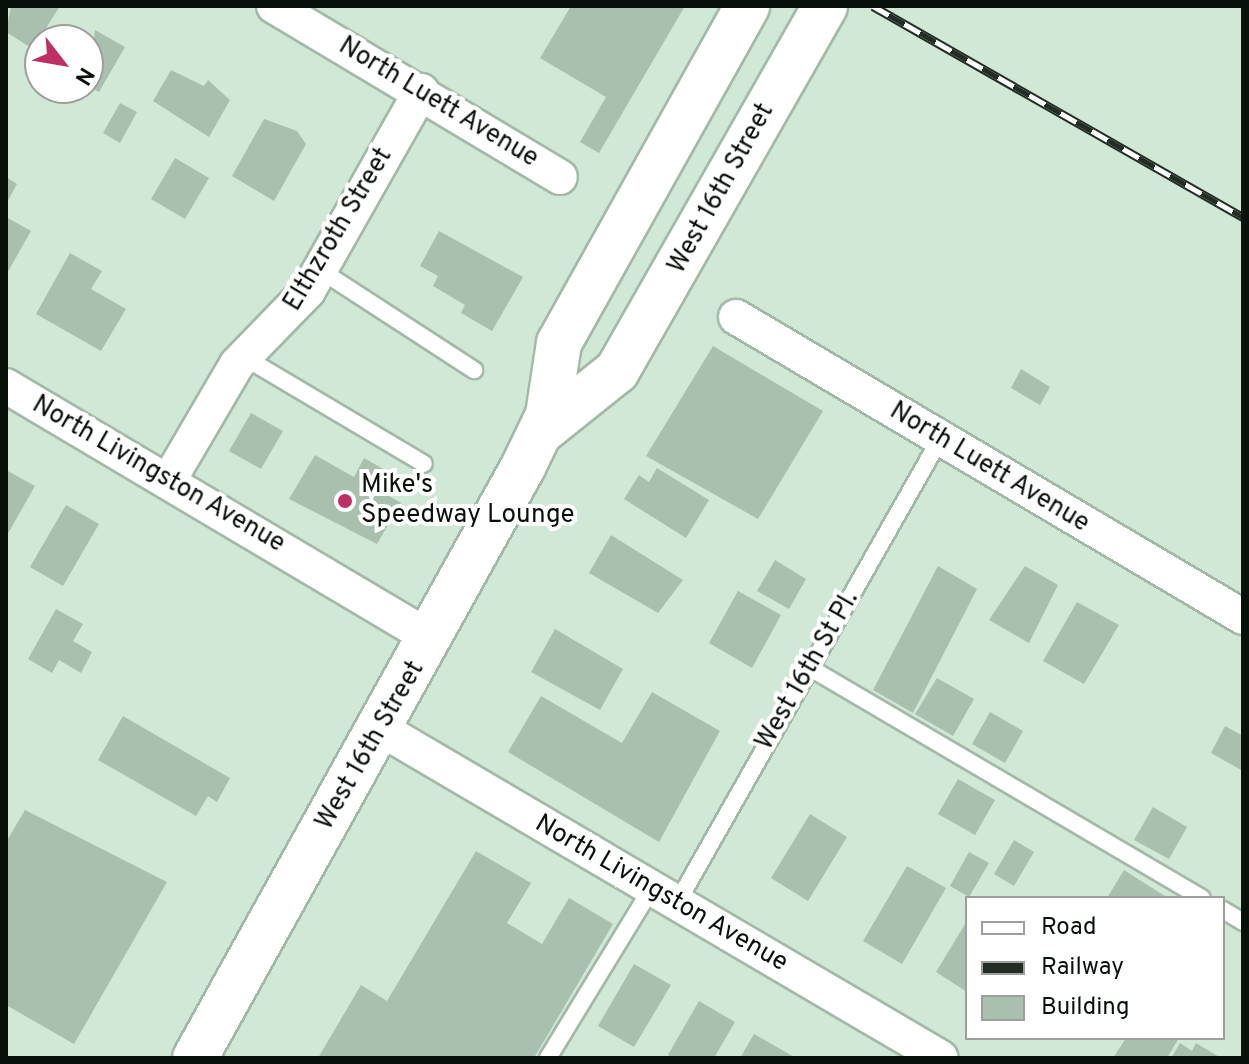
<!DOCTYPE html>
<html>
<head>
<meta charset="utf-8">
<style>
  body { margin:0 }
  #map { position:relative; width:1249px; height:1064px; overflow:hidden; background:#d1e8d6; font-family:Overpass,sans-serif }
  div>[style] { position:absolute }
  .building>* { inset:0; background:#aac0ae }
  .roads { filter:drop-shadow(2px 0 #a3b9a7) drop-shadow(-2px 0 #a3b9a7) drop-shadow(0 2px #a3b9a7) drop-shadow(0 -2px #a3b9a7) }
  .lane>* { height:16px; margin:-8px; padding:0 8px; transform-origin:8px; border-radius:8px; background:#fff }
  .street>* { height:34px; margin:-17px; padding:0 17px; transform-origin:17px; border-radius:17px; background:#fff }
  .primary>* { height:44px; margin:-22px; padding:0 22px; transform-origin:22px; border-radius:22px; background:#fff }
  .rail>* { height:9px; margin-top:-4.5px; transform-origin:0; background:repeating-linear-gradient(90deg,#fff 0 18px,#232d25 0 36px); box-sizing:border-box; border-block:2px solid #232d25 }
  .dots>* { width:22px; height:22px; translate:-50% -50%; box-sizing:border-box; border:4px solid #fff; border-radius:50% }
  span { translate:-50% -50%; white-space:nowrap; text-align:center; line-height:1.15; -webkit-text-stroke:8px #fff; paint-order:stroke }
  .street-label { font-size:26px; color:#08100a }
  .poi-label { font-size:26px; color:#08100a }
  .left { translate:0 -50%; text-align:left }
  .frame { position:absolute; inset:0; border:8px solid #08100a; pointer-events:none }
  .legend { position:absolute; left:965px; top:896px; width:260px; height:144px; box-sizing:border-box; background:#fff; border:2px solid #9c9f9d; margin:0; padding:10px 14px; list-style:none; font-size:24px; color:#08100a }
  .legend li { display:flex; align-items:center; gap:16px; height:40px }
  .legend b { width:40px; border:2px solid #9c9f9d }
  .north { position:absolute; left:24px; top:24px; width:80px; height:80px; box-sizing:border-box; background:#fff; border:2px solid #9c9f9d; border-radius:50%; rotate:121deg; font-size:22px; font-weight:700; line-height:32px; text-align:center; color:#08100a }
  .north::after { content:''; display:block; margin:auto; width:28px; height:36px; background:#bc3066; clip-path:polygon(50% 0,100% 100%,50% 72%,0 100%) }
</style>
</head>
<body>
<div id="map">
  <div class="building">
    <i style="clip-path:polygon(11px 6px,60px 6px,33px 49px,6px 32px)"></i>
    <i style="clip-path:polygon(571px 6px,685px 6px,599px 153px,580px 142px,606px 97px,540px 58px)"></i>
    <i style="clip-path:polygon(95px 30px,125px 47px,99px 92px,88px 86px)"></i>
    <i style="clip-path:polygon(171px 70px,204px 86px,208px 80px,230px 100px,209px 137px,153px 101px)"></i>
    <i style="clip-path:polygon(120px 103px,137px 112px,120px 143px,103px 133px)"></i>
    <i style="clip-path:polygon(264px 119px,297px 131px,306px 144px,274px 201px,232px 176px)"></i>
    <i style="clip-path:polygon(175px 158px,209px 178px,185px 219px,151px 199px)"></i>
    <i style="clip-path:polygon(6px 177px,17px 184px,6px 204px)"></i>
    <i style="clip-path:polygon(6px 217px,31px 231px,6px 275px)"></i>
    <i style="clip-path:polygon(439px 231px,523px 277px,492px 331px,461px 313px,465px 305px,433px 286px,438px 276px,420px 266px)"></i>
    <i style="clip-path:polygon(70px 253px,102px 271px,91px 289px,126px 309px,101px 351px,36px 314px)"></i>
    <i style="clip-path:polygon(713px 346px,823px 411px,758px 519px,646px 456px)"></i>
    <i style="clip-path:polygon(1021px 369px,1050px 387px,1040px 405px,1011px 388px)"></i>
    <i style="clip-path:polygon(251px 413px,283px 431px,261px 469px,229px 451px)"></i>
    <i style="clip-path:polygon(315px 455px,354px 477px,364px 458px,399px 478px,389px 496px,401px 503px,377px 544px,289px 499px)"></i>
    <i style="clip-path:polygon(657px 468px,709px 500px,686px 538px,624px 499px,639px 475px,649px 482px)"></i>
    <i style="clip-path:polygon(6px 470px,35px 486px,6px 537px)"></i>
    <i style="clip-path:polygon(66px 505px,99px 524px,63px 586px,30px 567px)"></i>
    <i style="clip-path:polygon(611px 535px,683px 580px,658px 613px,589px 573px)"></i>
    <i style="clip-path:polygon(775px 560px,806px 579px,789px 609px,757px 591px)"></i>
    <i style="clip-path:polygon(938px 566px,977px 589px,913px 713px,873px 690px)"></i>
    <i style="clip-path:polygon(1025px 566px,1058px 585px,1029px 643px,989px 620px)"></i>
    <i style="clip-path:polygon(738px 591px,781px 615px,752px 668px,709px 643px)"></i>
    <i style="clip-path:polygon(1077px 602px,1119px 625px,1084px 684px,1043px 661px)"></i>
    <i style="clip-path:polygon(56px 609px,83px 624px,73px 641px,92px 652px,81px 673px,59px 660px,52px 673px,28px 659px)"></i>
    <i style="clip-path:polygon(555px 629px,623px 669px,600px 710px,531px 672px)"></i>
    <i style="clip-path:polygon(937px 678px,974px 699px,953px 736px,915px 714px)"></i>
    <i style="clip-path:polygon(652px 692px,720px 731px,659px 842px,508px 752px,541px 696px,622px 743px)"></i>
    <i style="clip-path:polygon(990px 712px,1023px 731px,1005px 763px,972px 744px)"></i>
    <i style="clip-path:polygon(123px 716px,230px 778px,217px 802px,208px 796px,196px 816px,98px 760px)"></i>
    <i style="clip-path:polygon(1225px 726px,1243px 736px,1243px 771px,1211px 753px)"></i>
    <i style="clip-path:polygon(958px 779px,995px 800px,975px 835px,938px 814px)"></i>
    <i style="clip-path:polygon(1153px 807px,1187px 827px,1169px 859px,1134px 840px)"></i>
    <i style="clip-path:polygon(25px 810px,167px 882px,74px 1044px,6px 1005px,6px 842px)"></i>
    <i style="clip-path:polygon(810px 814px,847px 837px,808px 901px,771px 878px)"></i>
    <i style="clip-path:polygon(1014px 840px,1034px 852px,1014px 886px,994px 874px)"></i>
    <i style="clip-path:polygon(476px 851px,531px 883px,507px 923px,542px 944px,569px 898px,613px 924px,534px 1058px,318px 1058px,361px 985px,387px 1001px)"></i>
    <i style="clip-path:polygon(969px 852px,989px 863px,969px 897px,950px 886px)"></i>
    <i style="clip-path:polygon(907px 866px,946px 888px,902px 964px,863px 941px)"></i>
    <i style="clip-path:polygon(1124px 870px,1168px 898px,1107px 898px)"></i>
    <i style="clip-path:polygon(967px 921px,967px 992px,936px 972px)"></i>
    <i style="clip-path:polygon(634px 964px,671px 985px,634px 1047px,598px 1026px)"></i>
    <i style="clip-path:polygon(699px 1001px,735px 1022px,714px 1058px,673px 1058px,668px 1055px)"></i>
    <i style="clip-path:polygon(754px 1034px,796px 1058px,740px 1058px)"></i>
    <i style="clip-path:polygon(1126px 1038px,1179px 1038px,1167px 1058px,1113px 1058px)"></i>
    <i style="clip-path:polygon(1180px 1043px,1192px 1051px,1196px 1043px,1221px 1058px,1171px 1058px)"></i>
  </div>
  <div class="roads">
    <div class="lane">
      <i style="left:320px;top:270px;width:184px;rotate:33deg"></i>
      <i style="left:244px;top:357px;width:209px;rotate:30.7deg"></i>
      <i style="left:810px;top:668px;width:454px;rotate:30.4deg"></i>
      <i style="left:677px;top:903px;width:533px;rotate:-60.45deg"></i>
      <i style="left:1223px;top:910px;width:23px;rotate:31deg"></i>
      <i style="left:548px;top:1058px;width:198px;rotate:-58.6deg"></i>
    </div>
    <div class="street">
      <i style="left:274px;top:6px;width:333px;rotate:30.9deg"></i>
      <i style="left:736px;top:317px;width:589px;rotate:30.61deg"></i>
      <i style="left:6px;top:386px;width:495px;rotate:30.7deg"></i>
      <i style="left:169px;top:480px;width:134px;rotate:-59.6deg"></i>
      <i style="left:237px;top:364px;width:102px;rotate:-45.8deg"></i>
      <i style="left:308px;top:291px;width:230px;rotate:-60.5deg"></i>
      <i style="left:381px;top:729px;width:649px;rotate:30.43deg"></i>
    </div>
    <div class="primary">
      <i style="left:542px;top:431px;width:96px;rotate:-38.7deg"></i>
      <i style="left:617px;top:371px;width:420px;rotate:-60.3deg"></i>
      <i style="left:195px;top:1058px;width:676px;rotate:-60.97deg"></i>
      <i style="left:523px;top:467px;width:58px;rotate:-64.3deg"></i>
      <i style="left:548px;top:415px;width:73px;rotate:-81.3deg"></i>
      <i style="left:559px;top:343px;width:386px;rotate:-60.8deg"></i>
    </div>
  </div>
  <div class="rail">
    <i style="left:873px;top:6px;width:426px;rotate:29.7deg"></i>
  </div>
  <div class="dots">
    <i style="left:345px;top:501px;background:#bc3066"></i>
  </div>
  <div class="street-label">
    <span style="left:438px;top:103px;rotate:31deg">North Luett Avenue</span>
    <span style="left:722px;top:189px;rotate:-61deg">West 16th Street</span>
    <span style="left:339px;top:230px;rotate:-59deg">Elthzroth Street</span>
    <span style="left:989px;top:468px;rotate:31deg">North Luett Avenue</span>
    <span style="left:158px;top:475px;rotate:30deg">North Livingston Avenue</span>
    <span style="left:808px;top:671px;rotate:-60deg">West 16th St Pl.</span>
    <span style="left:371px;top:746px;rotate:-60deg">West 16th Street</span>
    <span style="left:661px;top:894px;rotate:30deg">North Livingston Avenue</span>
  </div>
  <div class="poi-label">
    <span class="left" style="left:361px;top:501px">Mike's<br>Speedway Lounge</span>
  </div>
  <div class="frame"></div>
  <ul class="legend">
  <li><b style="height:10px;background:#fff"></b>Road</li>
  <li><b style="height:10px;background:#232d25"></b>Railway</li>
  <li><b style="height:22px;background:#aac0ae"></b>Building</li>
  </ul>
  <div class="north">N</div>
</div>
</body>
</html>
